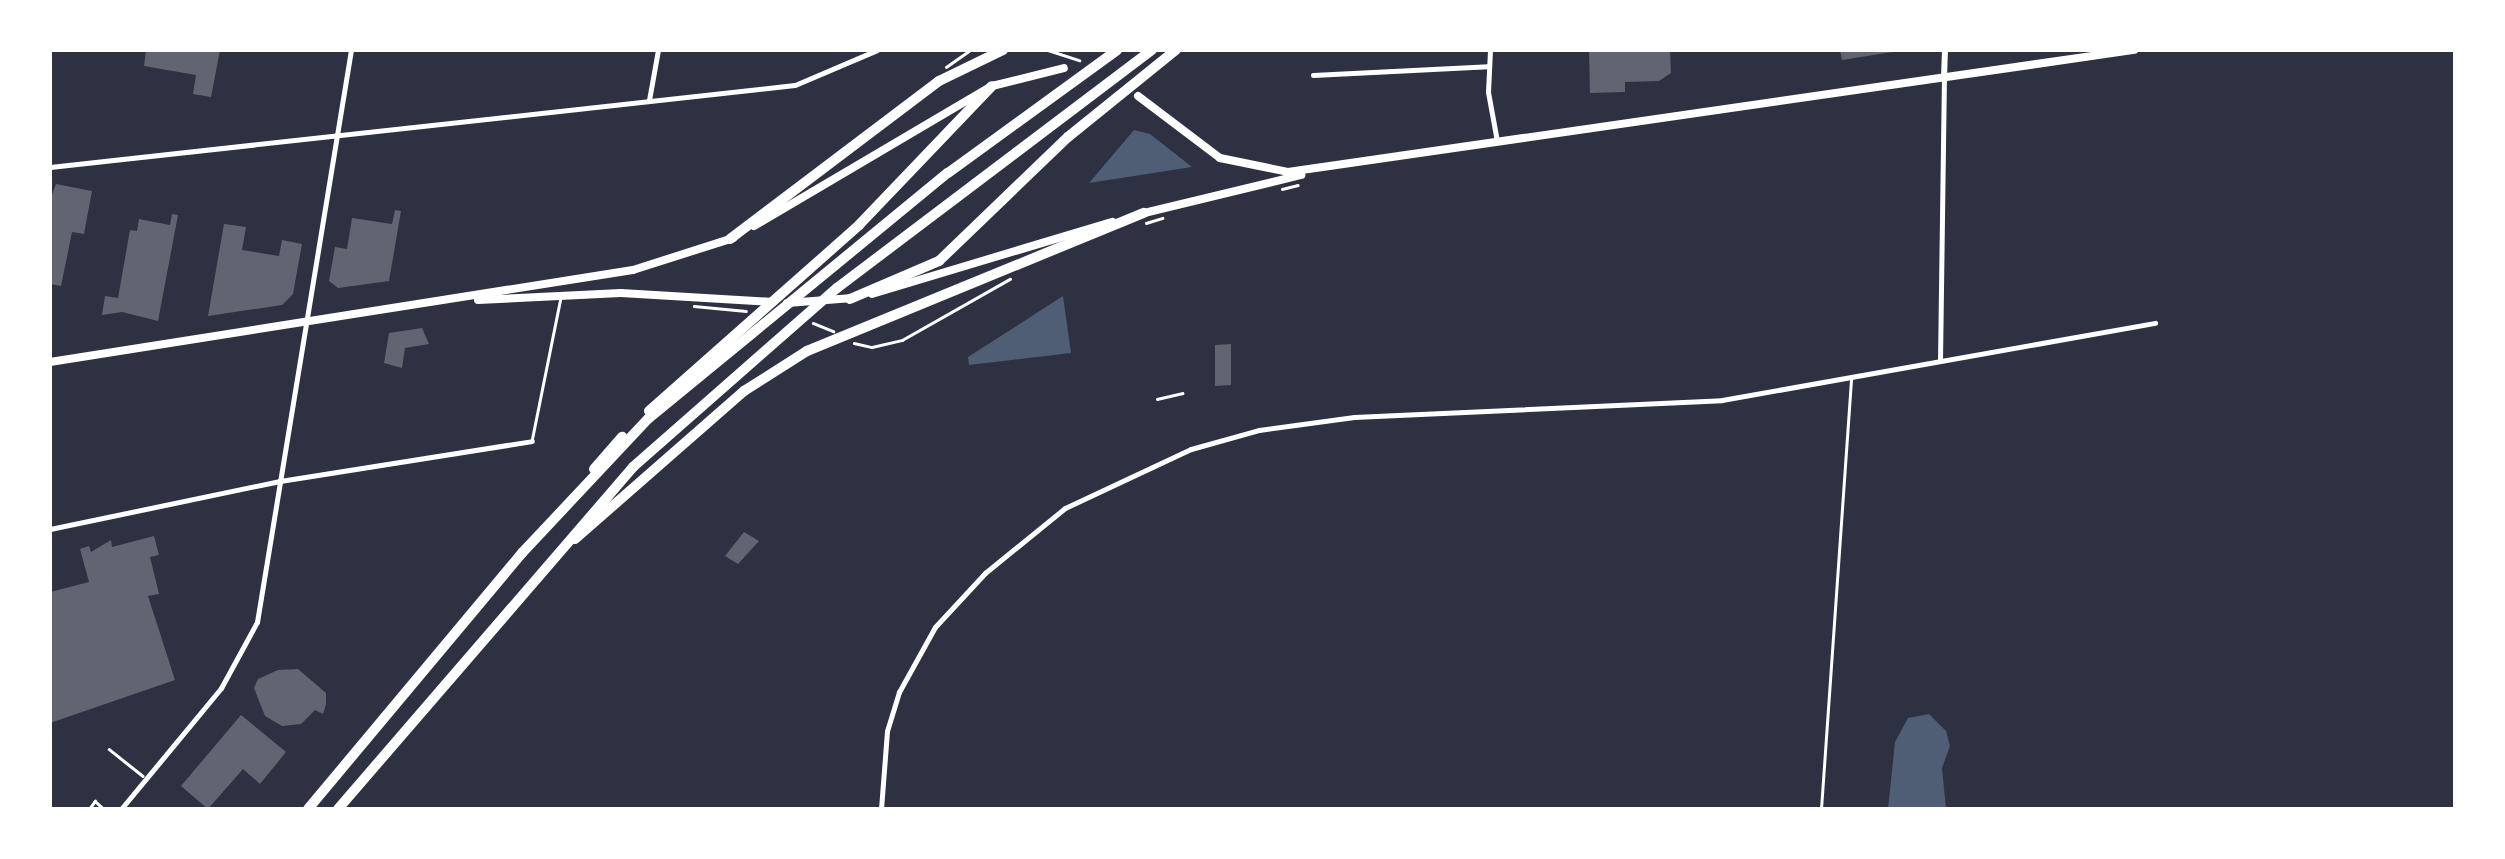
<!DOCTYPE html>
<html>
<head>
<meta charset="utf-8">
<style>
  body { margin:0 }
  #map { position:relative; width:2505px; height:859px; overflow:hidden; background:#2d3142; font-family:"Playfair Display",serif }
  div>[style] { position:absolute }
  .water>* { inset:0; background:#4f5d75 }
  .building>* { inset:0; background:#626471 }
  .path>* { height:2.5px; margin:-1.25px; padding:0 1.25px; transform-origin:1.25px; border-radius:1.25px; background:#fff }
  .service>* { height:2.5px; margin:-1.25px; padding:0 1.25px; transform-origin:1.25px; border-radius:1.25px; background:#fff }
  .minor>* { height:5px; margin:-2.5px; padding:0 2.5px; transform-origin:2.5px; border-radius:2.5px; background:#fff }
  .tertiary>* { height:6px; margin:-3px; padding:0 3px; transform-origin:3px; border-radius:3px; background:#fff }
  .secondary>* { height:8px; margin:-4px; padding:0 4px; transform-origin:4px; border-radius:4px; background:#fff }
  .motorway>* { height:10px; margin:-5px; padding:0 5px; transform-origin:5px; border-radius:5px; background:#fff }
  span { translate:-50% -50%; white-space:nowrap; text-align:center; line-height:1.15; -webkit-text-stroke:8px #fff; paint-order:stroke }
  .frame { position:absolute; inset:0; border:52px solid #fff; pointer-events:none }
</style>
</head>
<body>
<div id="map">
  <div class="water">
    <i style="clip-path:polygon(1134px 130px,1150px 134px,1192px 167px,1089px 183px)"></i>
    <i style="clip-path:polygon(1063px 296px,1071px 353px,969px 365px,968px 357px)"></i>
    <i style="clip-path:polygon(1929px 714px,1946px 731px,1950px 746px,1942px 768px,1946px 809px,1888px 809px,1895px 742px,1908px 718px)"></i>
  </div>
  <div class="building">
    <i style="clip-path:polygon(146px 50px,220px 50px,211px 97px,193px 94px,196px 75px,144px 66px)"></i>
    <i style="clip-path:polygon(1589px 50px,1670px 50px,1671px 73px,1659px 81px,1625px 82px,1625px 92px,1590px 93px)"></i>
    <i style="clip-path:polygon(1840px 50px,1892px 50px,1892px 52px,1842px 60px)"></i>
    <i style="clip-path:polygon(56px 184px,92px 191px,84px 234px,72px 232px,61px 286px,50px 284px,50px 200px)"></i>
    <i style="clip-path:polygon(395px 210px,401px 211px,389px 281px,338px 288px,329px 281px,335px 247px,347px 249px,352px 218px,392px 224px)"></i>
    <i style="clip-path:polygon(172px 214px,178px 215px,158px 321px,122px 312px,102px 315px,105px 296px,118px 298px,130px 230px,137px 231px,139px 219px,170px 225px)"></i>
    <i style="clip-path:polygon(224px 224px,246px 227px,242px 250px,279px 256px,282px 240px,302px 244px,293px 294px,282px 305px,208px 316px)"></i>
    <i style="clip-path:polygon(422px 328px,429px 344px,405px 348px,402px 368px,384px 363px,389px 333px)"></i>
    <i style="clip-path:polygon(1231px 344px,1231px 385px,1215px 386px,1215px 345px)"></i>
    <i style="clip-path:polygon(744px 532px,759px 541px,738px 564px,725px 556px)"></i>
    <i style="clip-path:polygon(154px 536px,159px 555px,150px 557px,159px 594px,148px 596px,175px 680px,50px 723px,50px 592px,89px 582px,80px 549px,89px 546px,91px 552px,111px 540px,112px 547px)"></i>
    <i style="clip-path:polygon(298px 669px,326px 693px,326px 704px,323px 714px,315px 710px,301px 724px,282px 726px,265px 716px,254px 688px,258px 679px,278px 670px)"></i>
    <i style="clip-path:polygon(241px 715px,286px 752px,260px 784px,243px 769px,208px 809px,181px 786px)"></i>
  </div>
  <div class="path">
    <i style="left:1048px;top:50px;width:33px;rotate:18deg"></i>
    <i style="left:946px;top:67px;width:29px;rotate:-35deg"></i>
    <i style="left:1282px;top:189px;width:16px;rotate:-14deg"></i>
    <i style="left:1146px;top:223px;width:17px;rotate:-17deg"></i>
    <i style="left:694px;top:306px;width:52px;rotate:5.5deg"></i>
    <i style="left:813px;top:323px;width:22px;rotate:22deg"></i>
    <i style="left:854px;top:343px;width:18px;rotate:13deg"></i>
    <i style="left:872px;top:347px;width:31px;rotate:-13deg"></i>
    <i style="left:902px;top:340px;width:124px;rotate:-29.5deg"></i>
  </div>
  <div class="service">
    <i style="left:1157px;top:399px;width:26px;rotate:-13deg"></i>
    <i style="left:532px;top:439px;width:142px;rotate:-78.6deg"></i>
    <i style="left:109px;top:749px;width:43px;rotate:38.5deg"></i>
    <i style="left:89px;top:809px;width:10px;rotate:-53deg"></i>
    <i style="left:95px;top:801px;width:12px;rotate:42deg"></i>
    <i style="left:1821px;top:809px;width:431px;rotate:-86deg"></i>
  </div>
  <div class="minor">
    <i style="left:1490px;top:50px;width:42px;rotate:92.7deg"></i>
    <i style="left:1488px;top:92px;width:50px;rotate:79.6deg"></i>
    <i style="left:1313px;top:75px;width:175px;rotate:-2.9deg"></i>
    <i style="left:649px;top:100px;width:51px;rotate:-79.8deg"></i>
    <i style="left:50px;top:167px;width:749px;rotate:-6.28deg"></i>
    <i style="left:795px;top:85px;width:89px;rotate:-23.1deg"></i>
    <i style="left:1940px;top:361px;width:282px;rotate:-89.2deg"></i>
    <i style="left:50px;top:529px;width:235px;rotate:-11.8deg"></i>
    <i style="left:280px;top:481px;width:255px;rotate:-9deg"></i>
    <i style="left:121px;top:809px;width:157px;rotate:-50.4deg"></i>
    <i style="left:221px;top:688px;width:75px;rotate:-61.4deg"></i>
    <i style="left:257px;top:622px;width:580px;rotate:-80.67deg"></i>
    <i style="left:881px;top:809px;width:78px;rotate:-85.6deg"></i>
    <i style="left:887px;top:731px;width:41px;rotate:-72.9deg"></i>
    <i style="left:899px;top:692px;width:74px;rotate:-61deg"></i>
    <i style="left:935px;top:627px;width:74px;rotate:-47.2deg"></i>
    <i style="left:985px;top:573px;width:103px;rotate:-39.1deg"></i>
    <i style="left:1065px;top:508px;width:139px;rotate:-25.1deg"></i>
    <i style="left:1191px;top:449px;width:71px;rotate:-15.6deg"></i>
    <i style="left:1259px;top:430px;width:96px;rotate:-7.8deg"></i>
    <i style="left:1354px;top:417px;width:368px;rotate:-2.6deg"></i>
    <i style="left:1722px;top:400px;width:440px;rotate:-10.1deg"></i>
  </div>
  <div class="tertiary">
    <i style="left:1944px;top:78px;width:28px;rotate:-88deg"></i>
  </div>
  <div class="secondary">
    <i style="left:1138px;top:96px;width:103px;rotate:37.1deg"></i>
    <i style="left:1220px;top:158px;width:69px;rotate:11.6deg"></i>
    <i style="left:1288px;top:172px;width:855px;rotate:-8.21deg"></i>
    <i style="left:1140px;top:214px;width:166px;rotate:-13.6deg"></i>
    <i style="left:754px;top:226px;width:276px;rotate:-30.5deg"></i>
    <i style="left:992px;top:86px;width:74px;rotate:-14deg"></i>
    <i style="left:872px;top:294px;width:251px;rotate:-16.7deg"></i>
    <i style="left:478px;top:300px;width:143px;rotate:-2.8deg"></i>
    <i style="left:621px;top:293px;width:152px;rotate:3.4deg"></i>
    <i style="left:787px;top:303px;width:66px;rotate:-4.3deg"></i>
    <i style="left:50px;top:362px;width:590px;rotate:-8.97deg"></i>
    <i style="left:633px;top:270px;width:105px;rotate:-17.7deg"></i>
  </div>
  <div class="motorway">
    <i style="left:730px;top:239px;width:262px;rotate:-37.1deg"></i>
    <i style="left:939px;top:81px;width:71px;rotate:-25.8deg"></i>
    <i style="left:850px;top:299px;width:97px;rotate:-23.1deg"></i>
    <i style="left:939px;top:261px;width:179px;rotate:-43.9deg"></i>
    <i style="left:1068px;top:137px;width:139px;rotate:-38.9deg"></i>
    <i style="left:649px;top:411px;width:281px;rotate:-41.5deg"></i>
    <i style="left:859px;top:225px;width:192px;rotate:-46.3deg"></i>
    <i style="left:594px;top:469px;width:43px;rotate:-48.8deg"></i>
    <i style="left:575px;top:539px;width:225px;rotate:-41.2deg"></i>
    <i style="left:744px;top:391px;width:75px;rotate:-32.4deg"></i>
    <i style="left:807px;top:351px;width:364px;rotate:-22.3deg"></i>
    <i style="left:308px;top:809px;width:334px;rotate:-50.1deg"></i>
    <i style="left:522px;top:553px;width:184px;rotate:-46.8deg"></i>
    <i style="left:648px;top:419px;width:388px;rotate:-39.4deg"></i>
    <i style="left:948px;top:173px;width:209px;rotate:-36deg"></i>
    <i style="left:338px;top:809px;width:452px;rotate:-49.2deg"></i>
    <i style="left:633px;top:467px;width:271px;rotate:-41.3deg"></i>
    <i style="left:837px;top:288px;width:395px;rotate:-37.1deg"></i>
  </div>
  <div class="frame"></div>
</div>
</body>
</html>
